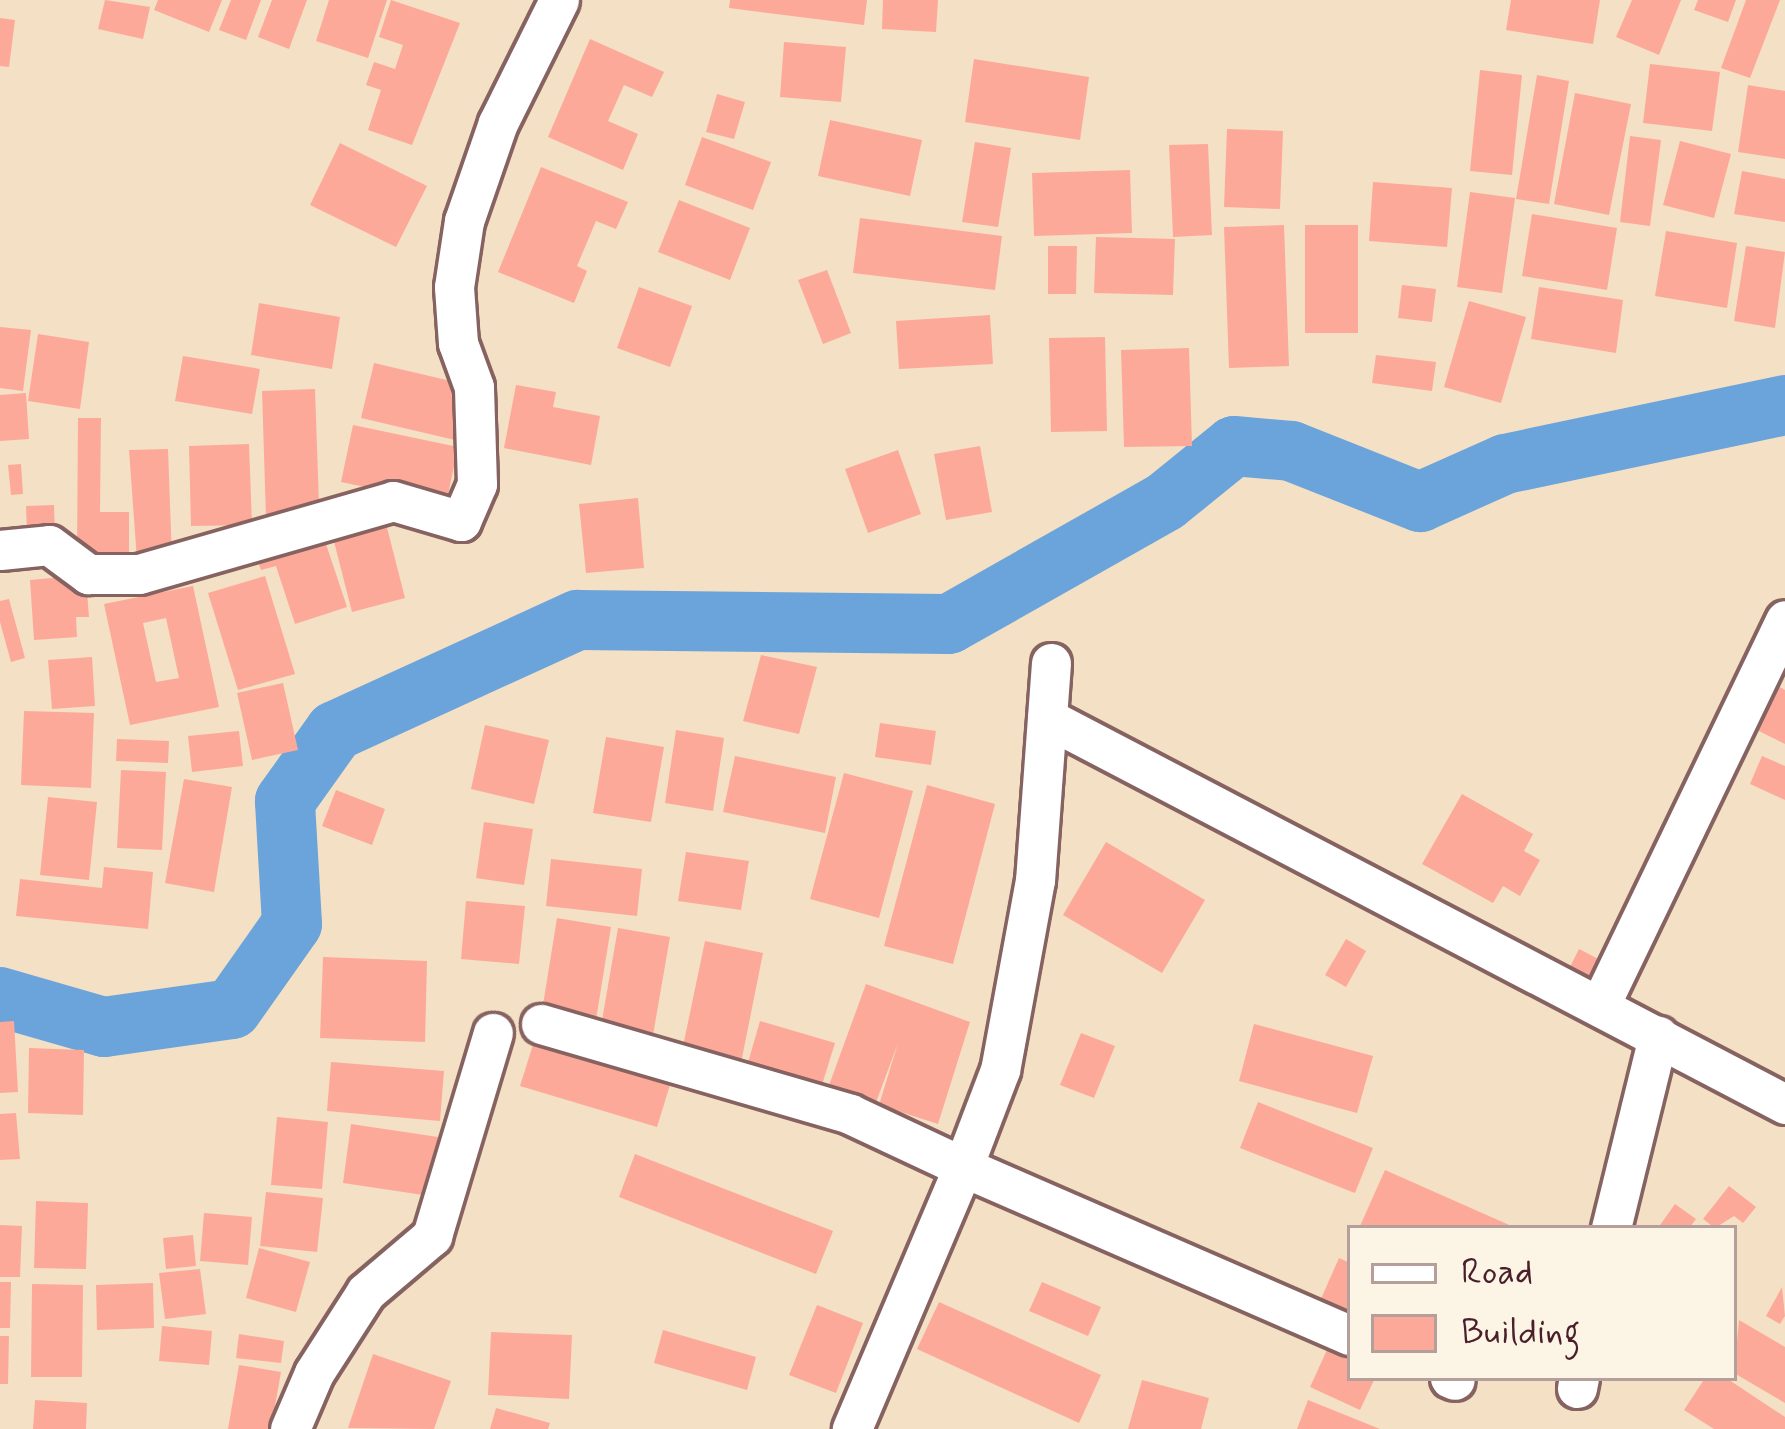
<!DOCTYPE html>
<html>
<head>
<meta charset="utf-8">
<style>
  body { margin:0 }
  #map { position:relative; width:1785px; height:1429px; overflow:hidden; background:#f4e0c4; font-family:Mynerve,sans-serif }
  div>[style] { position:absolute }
  .river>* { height:60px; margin:-30px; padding:0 30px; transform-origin:30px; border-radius:30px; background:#6ba4da }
  .building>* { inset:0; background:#fda999 }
  .roads { filter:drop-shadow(3px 0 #866361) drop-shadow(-3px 0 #866361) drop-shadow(0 3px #866361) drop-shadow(0 -3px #866361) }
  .minor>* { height:39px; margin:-19.5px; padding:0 19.5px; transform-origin:19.5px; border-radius:19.5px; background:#fff }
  span { translate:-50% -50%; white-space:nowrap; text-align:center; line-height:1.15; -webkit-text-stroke:9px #fcf5e5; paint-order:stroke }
  .legend { position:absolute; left:1347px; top:1225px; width:390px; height:156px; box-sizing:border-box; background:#fcf5e5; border:3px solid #b59f9b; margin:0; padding:15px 21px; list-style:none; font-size:36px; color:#4a1f2b }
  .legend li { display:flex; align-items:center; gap:24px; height:60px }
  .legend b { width:60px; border:3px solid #b59f9b }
</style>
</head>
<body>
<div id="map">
  <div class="river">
    <i style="left:0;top:997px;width:108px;rotate:16.1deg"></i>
    <i style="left:104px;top:1027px;width:129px;rotate:-8deg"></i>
    <i style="left:232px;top:1009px;width:104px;rotate:-54.8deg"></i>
    <i style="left:292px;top:924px;width:123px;rotate:-93.3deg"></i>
    <i style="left:285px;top:801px;width:86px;rotate:-54.5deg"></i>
    <i style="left:335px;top:731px;width:267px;rotate:-24.6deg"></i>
    <i style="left:578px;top:620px;width:371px;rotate:0.6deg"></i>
    <i style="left:949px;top:624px;width:249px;rotate:-29.5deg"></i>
    <i style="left:1166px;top:501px;width:87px;rotate:-39deg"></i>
    <i style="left:1234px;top:446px;width:57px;rotate:5deg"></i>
    <i style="left:1291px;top:451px;width:139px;rotate:21.6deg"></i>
    <i style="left:1420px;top:502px;width:93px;rotate:-24.1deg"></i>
    <i style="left:1505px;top:464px;width:286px;rotate:-11.9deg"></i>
  </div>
  <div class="building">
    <i style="clip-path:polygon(105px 0,150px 7px,143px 39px,98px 29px)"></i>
    <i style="clip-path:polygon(158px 0,222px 0,209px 32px,154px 10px)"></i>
    <i style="clip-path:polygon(231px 0,261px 0,246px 40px,219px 30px)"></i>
    <i style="clip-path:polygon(272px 0,307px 0,289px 49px,258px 37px)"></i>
    <i style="clip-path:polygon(329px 0,387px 0,368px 58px,316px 41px)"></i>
    <i style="clip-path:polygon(391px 0,460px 23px,412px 145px,368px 130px,381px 90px,366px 85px,374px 62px,395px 69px,403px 45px,379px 37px)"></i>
    <i style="clip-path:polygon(730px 0,867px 0,864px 25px,729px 8px)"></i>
    <i style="clip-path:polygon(883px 0,938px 0,936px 32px,882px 29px)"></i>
    <i style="clip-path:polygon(1511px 0,1600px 0,1593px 44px,1506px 30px)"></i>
    <i style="clip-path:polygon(1632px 0,1681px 0,1659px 55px,1616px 37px)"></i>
    <i style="clip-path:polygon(1698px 0,1736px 0,1728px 22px,1694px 10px)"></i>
    <i style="clip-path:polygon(1746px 0,1780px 0,1750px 78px,1721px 68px)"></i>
    <i style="clip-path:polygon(0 18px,15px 20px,9px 67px,0 66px)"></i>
    <i style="clip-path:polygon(590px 39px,664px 72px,652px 97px,624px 85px,608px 121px,638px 134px,623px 170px,548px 137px)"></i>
    <i style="clip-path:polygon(784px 42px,846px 47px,841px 102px,780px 97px)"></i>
    <i style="clip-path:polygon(974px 59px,1089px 77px,1080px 140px,965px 122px)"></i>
    <i style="clip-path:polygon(1650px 64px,1720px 72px,1712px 131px,1643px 123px)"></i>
    <i style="clip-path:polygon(1480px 70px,1522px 75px,1512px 175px,1470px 171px)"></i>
    <i style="clip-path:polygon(1537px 75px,1569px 81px,1549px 204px,1516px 199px)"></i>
    <i style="clip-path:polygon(1748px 85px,1785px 91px,1785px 159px,1738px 152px)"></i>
    <i style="clip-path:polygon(1575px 93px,1631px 104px,1609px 215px,1554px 204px)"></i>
    <i style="clip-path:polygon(717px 94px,745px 102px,734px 139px,706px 132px)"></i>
    <i style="clip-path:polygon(830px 120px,922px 140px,910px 196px,818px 176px)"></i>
    <i style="clip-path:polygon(1227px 129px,1283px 131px,1280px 209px,1224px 207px)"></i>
    <i style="clip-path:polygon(1630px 136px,1661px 140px,1650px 226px,1620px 222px)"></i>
    <i style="clip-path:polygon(702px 137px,771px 162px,753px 210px,685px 185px)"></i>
    <i style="clip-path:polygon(1680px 141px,1731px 154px,1714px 218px,1663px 205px)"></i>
    <i style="clip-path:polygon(975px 142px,1011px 148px,998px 227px,962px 222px)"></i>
    <i style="clip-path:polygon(340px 143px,427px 186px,396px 247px,310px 205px)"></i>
    <i style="clip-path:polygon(1208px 144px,1212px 235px,1173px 237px,1169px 145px)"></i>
    <i style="clip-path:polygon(541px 167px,628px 202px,616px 229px,596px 221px,577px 266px,587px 271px,574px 303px,498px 272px)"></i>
    <i style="clip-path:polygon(1130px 170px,1132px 233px,1034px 236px,1032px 173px)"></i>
    <i style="clip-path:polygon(1742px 171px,1785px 179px,1785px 222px,1734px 214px)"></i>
    <i style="clip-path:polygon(1373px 182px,1452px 188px,1447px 247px,1369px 241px)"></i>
    <i style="clip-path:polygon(1470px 192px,1515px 198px,1502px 293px,1457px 287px)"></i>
    <i style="clip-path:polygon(679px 200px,750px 228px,730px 280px,658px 252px)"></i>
    <i style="clip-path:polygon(1532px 214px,1617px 228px,1607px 290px,1522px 276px)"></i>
    <i style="clip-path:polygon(860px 218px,1002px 236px,995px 290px,853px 273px)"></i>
    <i style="clip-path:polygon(1284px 225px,1289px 366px,1229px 368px,1224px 227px)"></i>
    <i style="clip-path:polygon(1305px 225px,1358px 225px,1358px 333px,1305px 333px)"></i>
    <i style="clip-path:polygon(1666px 231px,1737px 243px,1727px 308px,1655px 296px)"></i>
    <i style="clip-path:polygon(1096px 237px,1175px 239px,1173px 295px,1094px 293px)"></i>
    <i style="clip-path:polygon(1048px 246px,1077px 246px,1076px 294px,1048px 294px)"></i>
    <i style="clip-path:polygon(1746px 246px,1785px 252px,1775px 328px,1734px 321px)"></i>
    <i style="clip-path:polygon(827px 270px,851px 333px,823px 344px,798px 280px)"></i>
    <i style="clip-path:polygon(1402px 285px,1436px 289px,1432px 322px,1398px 318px)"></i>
    <i style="clip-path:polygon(639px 287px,692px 306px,670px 367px,617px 348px)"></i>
    <i style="clip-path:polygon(1539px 287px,1623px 300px,1616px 353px,1531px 339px)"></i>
    <i style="clip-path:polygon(1469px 301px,1526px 317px,1501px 403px,1444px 387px)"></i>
    <i style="clip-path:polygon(259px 303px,340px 317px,332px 369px,251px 355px)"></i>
    <i style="clip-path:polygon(990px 315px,993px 364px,899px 369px,896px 321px)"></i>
    <i style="clip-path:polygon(0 327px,31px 330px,23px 391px,0 388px)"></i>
    <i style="clip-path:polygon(38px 334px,89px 342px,80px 409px,28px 401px)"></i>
    <i style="clip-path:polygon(1105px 337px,1107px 431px,1051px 432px,1049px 338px)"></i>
    <i style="clip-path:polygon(1189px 348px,1192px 446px,1124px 447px,1121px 350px)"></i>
    <i style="clip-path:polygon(1376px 355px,1436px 362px,1432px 391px,1372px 383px)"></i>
    <i style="clip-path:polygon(183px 356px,260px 369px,252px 414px,175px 401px)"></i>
    <i style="clip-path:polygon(374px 363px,468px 385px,455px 440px,361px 418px)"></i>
    <i style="clip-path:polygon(516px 385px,556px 392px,553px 407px,600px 416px,591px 465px,504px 448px)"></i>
    <i style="clip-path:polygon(315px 389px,319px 504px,266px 518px,262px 391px)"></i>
    <i style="clip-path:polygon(26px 393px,29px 439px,0 441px,0 395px)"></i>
    <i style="clip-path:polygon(78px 418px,101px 418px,100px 512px,129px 512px,129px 557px,77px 557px)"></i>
    <i style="clip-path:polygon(353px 425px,458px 447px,446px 504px,341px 482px)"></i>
    <i style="clip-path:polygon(249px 444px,252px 525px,191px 526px,189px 446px)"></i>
    <i style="clip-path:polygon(980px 446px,992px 512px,946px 520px,934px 454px)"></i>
    <i style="clip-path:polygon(168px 449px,172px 559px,137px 560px,129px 450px)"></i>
    <i style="clip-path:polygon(898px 450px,921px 514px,868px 533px,845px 469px)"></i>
    <i style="clip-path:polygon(21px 464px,23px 494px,11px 495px,8px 465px)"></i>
    <i style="clip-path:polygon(638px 498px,644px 568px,586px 573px,579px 504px)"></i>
    <i style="clip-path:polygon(54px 505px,55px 535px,27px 535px,26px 506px)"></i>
    <i style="clip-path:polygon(383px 512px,405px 598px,352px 612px,330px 526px)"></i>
    <i style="clip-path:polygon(321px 529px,347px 607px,295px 624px,276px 566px,261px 570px,254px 551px)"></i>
    <i style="clip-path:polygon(73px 576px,74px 591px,87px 591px,89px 617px,76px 617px,77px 637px,34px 640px,30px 580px)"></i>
    <i style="clip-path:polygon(265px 576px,295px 674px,238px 690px,208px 593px)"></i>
    <i style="clip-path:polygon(evenodd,193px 586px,219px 707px,130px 725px,104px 604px,193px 586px,166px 618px,179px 678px,156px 682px,143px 623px,166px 618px)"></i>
    <i style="clip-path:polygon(9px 599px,25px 658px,11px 662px,0 622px,0 601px)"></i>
    <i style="clip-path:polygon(761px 655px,817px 667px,799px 734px,743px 721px)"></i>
    <i style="clip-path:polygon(92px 657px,95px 706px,52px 709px,48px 660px)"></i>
    <i style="clip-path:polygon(283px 683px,298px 750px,252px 760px,237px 693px)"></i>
    <i style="clip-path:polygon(1772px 683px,1785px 690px,1785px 744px,1751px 727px)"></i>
    <i style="clip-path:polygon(24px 711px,94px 713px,91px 788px,21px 785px)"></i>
    <i style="clip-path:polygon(880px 723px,936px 731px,931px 765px,875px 757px)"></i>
    <i style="clip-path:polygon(485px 725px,549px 740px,534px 804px,471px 789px)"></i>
    <i style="clip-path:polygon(676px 730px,724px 738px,713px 811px,665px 803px)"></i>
    <i style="clip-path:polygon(239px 731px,243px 766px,192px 772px,188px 736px)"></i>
    <i style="clip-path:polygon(606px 737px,664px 747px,651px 822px,593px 813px)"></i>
    <i style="clip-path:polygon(117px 739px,169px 741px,168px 763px,116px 761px)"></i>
    <i style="clip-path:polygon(735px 756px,836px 777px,825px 833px,723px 812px)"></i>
    <i style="clip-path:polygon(1762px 756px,1785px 766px,1785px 800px,1750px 784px)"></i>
    <i style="clip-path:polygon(121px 770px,166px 772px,162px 850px,117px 848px)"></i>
    <i style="clip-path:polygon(844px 773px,913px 791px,879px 918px,810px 899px)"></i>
    <i style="clip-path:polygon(184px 779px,232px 787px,214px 892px,165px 883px)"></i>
    <i style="clip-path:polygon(927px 785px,995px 804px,953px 964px,884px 946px)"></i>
    <i style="clip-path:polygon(336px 790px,385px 809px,372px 845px,322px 826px)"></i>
    <i style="clip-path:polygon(1462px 794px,1533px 834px,1524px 851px,1540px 860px,1520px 896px,1503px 886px,1493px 903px,1422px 864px)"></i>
    <i style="clip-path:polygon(48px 797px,97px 802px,89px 880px,40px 875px)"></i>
    <i style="clip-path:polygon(484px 822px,533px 829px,524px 885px,476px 878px)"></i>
    <i style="clip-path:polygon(1106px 842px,1205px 900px,1162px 973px,1063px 915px)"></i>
    <i style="clip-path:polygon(686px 852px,749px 861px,741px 910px,678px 901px)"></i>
    <i style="clip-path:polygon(551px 859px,642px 869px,637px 916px,546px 906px)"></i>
    <i style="clip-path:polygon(104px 867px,153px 872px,148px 929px,16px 916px,20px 879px,102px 888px)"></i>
    <i style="clip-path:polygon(466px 901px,525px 906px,519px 964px,461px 959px)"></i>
    <i style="clip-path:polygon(557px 918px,611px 927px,595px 1026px,541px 1017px)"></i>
    <i style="clip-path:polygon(618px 928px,670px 937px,653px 1035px,601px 1026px)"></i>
    <i style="clip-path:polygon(1346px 939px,1366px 951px,1346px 987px,1325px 975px)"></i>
    <i style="clip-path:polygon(705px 941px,763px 953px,741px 1063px,682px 1051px)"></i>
    <i style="clip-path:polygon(1579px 949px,1606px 963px,1596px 983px,1569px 969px)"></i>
    <i style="clip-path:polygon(323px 957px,427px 961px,425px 1042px,320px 1038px)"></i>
    <i style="clip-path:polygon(866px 984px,970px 1022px,938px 1124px,879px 1105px,898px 1043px,875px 1105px,828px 1088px)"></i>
    <i style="clip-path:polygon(14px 1021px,18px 1092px,0 1093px,0 1022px)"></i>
    <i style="clip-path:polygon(760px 1021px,835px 1043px,821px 1088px,747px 1066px)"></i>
    <i style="clip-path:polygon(1254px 1024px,1373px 1056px,1357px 1113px,1239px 1081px)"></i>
    <i style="clip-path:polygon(537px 1032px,674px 1072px,657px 1127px,520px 1086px)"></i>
    <i style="clip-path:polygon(1081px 1033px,1115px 1046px,1094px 1098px,1060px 1085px)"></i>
    <i style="clip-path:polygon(29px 1048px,84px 1050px,83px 1115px,28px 1113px)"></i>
    <i style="clip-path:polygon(331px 1062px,444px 1071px,440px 1121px,327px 1111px)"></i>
    <i style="clip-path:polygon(1258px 1102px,1373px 1148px,1355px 1193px,1240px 1148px)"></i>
    <i style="clip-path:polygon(16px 1113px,20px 1159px,0 1160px,0 1114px)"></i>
    <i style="clip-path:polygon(277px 1117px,328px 1122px,322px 1189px,271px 1185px)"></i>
    <i style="clip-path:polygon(351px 1124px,438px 1137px,430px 1196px,343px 1183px)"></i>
    <i style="clip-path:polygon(635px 1154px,833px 1231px,816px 1274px,619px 1197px)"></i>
    <i style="clip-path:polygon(1385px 1170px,1516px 1228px,1360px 1226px)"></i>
    <i style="clip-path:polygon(1729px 1186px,1756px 1207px,1743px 1223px,1734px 1216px,1715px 1228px,1703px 1219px)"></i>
    <i style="clip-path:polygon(266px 1192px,323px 1198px,317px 1252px,260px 1246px)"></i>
    <i style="clip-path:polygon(36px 1201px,88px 1203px,86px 1269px,34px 1268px)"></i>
    <i style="clip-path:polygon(1675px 1204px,1696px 1219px,1689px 1228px,1658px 1228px)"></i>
    <i style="clip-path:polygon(204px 1213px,252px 1217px,248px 1265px,200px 1261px)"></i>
    <i style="clip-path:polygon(0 1225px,22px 1226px,20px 1277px,0 1277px)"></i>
    <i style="clip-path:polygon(193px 1235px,196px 1266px,166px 1269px,163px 1238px)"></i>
    <i style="clip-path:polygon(259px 1248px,310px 1262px,296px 1312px,246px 1298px)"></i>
    <i style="clip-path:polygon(1339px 1258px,1350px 1263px,1350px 1314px,1320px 1301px)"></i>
    <i style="clip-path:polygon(200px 1269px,206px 1314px,165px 1319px,159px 1273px)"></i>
    <i style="clip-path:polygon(0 1282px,11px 1282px,10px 1328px,0 1328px)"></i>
    <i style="clip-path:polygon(1042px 1282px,1101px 1307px,1088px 1336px,1029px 1311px)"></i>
    <i style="clip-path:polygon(153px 1283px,154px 1328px,97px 1330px,96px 1285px)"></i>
    <i style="clip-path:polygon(32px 1284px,83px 1285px,82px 1377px,31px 1377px)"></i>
    <i style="clip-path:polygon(1782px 1287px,1785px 1316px,1780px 1324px,1766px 1316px)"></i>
    <i style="clip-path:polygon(939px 1302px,1101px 1375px,1079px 1423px,917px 1349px)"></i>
    <i style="clip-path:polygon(817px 1305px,863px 1323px,836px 1393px,789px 1375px)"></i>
    <i style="clip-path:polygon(1739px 1320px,1785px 1347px,1785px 1403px,1734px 1373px)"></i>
    <i style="clip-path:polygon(162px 1326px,212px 1331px,209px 1365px,159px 1361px)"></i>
    <i style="clip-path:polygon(663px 1330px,756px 1357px,747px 1390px,654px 1363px)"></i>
    <i style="clip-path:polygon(491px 1332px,572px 1335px,569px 1399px,488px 1395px)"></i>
    <i style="clip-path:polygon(239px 1334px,284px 1341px,281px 1363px,236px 1358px)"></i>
    <i style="clip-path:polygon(0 1336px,9px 1336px,8px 1384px,0 1384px)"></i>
    <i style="clip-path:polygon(1332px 1339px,1350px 1348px,1350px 1378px,1375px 1378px,1360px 1410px,1310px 1387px)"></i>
    <i style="clip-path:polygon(373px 1354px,451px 1381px,434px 1429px,348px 1428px)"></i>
    <i style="clip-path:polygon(239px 1365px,281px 1372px,271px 1429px,228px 1429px)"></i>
    <i style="clip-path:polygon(1705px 1378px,1726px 1378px,1785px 1417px,1785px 1429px,1714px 1429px,1684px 1410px)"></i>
    <i style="clip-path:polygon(1142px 1380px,1209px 1398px,1201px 1429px,1128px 1429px)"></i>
    <i style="clip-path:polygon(35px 1400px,87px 1403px,86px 1429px,33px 1429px)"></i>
    <i style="clip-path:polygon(1308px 1400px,1380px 1429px,1297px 1429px)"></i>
    <i style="clip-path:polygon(496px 1408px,550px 1423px,548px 1429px,490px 1429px)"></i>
  </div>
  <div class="roads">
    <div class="minor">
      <i style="left:0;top:550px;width:49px;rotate:-5.8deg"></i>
      <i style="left:49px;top:545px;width:49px;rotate:36.6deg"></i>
      <i style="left:88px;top:574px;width:51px"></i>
      <i style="left:139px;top:574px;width:264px;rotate:-16deg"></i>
      <i style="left:393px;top:501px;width:71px;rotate:16.4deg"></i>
      <i style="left:461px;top:521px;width:40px;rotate:-66.6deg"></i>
      <i style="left:477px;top:484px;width:97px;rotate:-91.8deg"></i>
      <i style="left:474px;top:387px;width:47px;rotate:-110deg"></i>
      <i style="left:458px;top:343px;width:56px;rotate:-94.1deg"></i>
      <i style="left:454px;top:287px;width:67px;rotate:-81.4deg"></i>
      <i style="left:464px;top:221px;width:104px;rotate:-70.9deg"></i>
      <i style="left:498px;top:123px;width:137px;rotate:-63.6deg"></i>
      <i style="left:1051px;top:663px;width:218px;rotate:94.2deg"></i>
      <i style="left:1035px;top:880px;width:193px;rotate:100.4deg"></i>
      <i style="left:1000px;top:1070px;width:104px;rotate:110.9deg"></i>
      <i style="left:963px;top:1167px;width:422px;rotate:23.5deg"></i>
      <i style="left:1047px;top:718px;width:833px;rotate:27.61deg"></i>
      <i style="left:1600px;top:1005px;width:427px;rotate:-64.3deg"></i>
      <i style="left:541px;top:1024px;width:322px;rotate:16.2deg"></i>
      <i style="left:850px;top:1114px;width:125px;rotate:25.1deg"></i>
      <i style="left:963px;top:1167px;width:285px;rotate:113deg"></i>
      <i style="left:1611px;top:1228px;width:198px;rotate:-76.2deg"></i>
      <i style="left:1450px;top:1378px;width:5px;rotate:22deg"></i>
      <i style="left:1577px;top:1388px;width:10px;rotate:-79deg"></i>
      <i style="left:290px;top:1429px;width:61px;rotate:-66.8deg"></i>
      <i style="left:314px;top:1373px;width:96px;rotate:-57.3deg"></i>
      <i style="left:366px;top:1292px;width:87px;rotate:-40.3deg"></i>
      <i style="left:432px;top:1236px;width:212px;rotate:-73.3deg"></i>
    </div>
  </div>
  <ul class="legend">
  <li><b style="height:15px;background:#fff"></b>Road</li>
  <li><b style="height:33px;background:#fda999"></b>Building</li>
  </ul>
</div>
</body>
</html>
